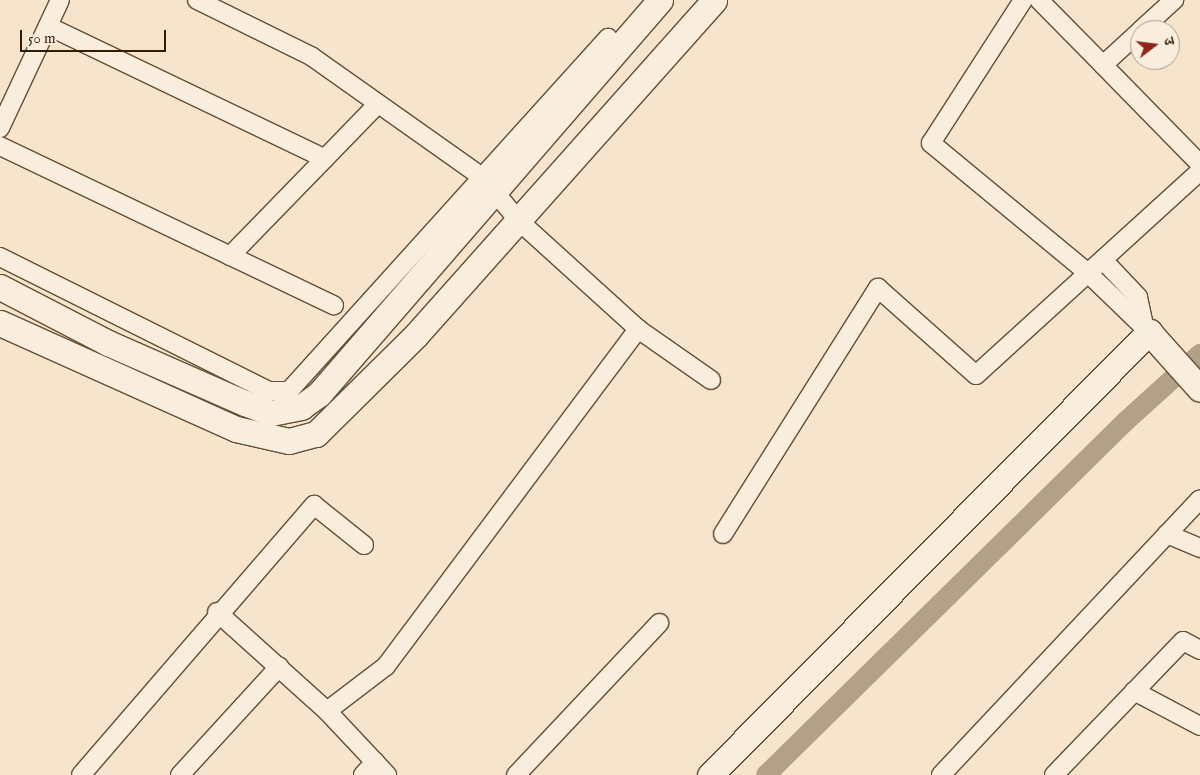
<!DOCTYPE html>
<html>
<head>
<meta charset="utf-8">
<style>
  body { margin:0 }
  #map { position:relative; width:1200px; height:775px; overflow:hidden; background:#f6e5cc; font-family:"IM FELL English","Noto Serif Devanagari",serif }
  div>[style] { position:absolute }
  .canal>* { height:20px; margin:-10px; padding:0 10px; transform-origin:10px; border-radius:10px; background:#b3a187 }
  .roads { filter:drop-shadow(1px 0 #624f34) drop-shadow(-1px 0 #624f34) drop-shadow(0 1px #624f34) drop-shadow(0 -1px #624f34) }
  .street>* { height:18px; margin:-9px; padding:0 9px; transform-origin:9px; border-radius:9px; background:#f9eede }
  .secondary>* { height:25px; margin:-12.5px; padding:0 12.5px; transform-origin:12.5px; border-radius:12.5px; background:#f9eede }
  span { translate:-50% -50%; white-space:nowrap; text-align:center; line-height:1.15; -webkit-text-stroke:4.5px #f9eede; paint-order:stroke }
  .north { position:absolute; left:1130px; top:20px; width:50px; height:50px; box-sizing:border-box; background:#f9eede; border:1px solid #a99a86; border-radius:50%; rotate:75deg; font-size:14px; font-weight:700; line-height:20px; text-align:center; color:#301d02 }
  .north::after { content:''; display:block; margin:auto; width:18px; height:22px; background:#8f2418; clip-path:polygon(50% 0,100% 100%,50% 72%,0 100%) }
  .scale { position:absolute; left:20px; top:30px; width:146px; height:22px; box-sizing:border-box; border:2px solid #301d02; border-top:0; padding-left:6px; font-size:15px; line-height:18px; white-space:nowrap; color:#301d02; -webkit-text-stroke:4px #f9eede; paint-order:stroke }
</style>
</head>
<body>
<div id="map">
  <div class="canal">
    <i style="left:766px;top:775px;width:505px;rotate:-44.52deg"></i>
    <i style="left:1126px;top:421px;width:100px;rotate:-42.2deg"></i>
  </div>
  <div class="roads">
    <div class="street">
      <i style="left:197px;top:0;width:127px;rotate:26.2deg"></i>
      <i style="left:311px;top:56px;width:211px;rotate:35.3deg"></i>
      <i style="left:483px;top:178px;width:56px;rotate:50.1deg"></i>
      <i style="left:519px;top:221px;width:161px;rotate:42.2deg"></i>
      <i style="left:638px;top:329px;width:89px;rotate:34.9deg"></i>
      <i style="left:1039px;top:0;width:91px;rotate:45.4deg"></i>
      <i style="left:48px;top:26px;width:307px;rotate:25.6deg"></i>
      <i style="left:1141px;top:30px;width:45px;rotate:-42.3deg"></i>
      <i style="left:1140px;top:31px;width:50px;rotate:137.4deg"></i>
      <i style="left:1103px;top:65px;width:139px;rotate:45.6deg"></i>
      <i style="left:0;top:128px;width:141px;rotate:-64.9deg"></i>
      <i style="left:0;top:146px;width:370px;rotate:25.5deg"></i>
      <i style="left:230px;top:256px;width:212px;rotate:-45.8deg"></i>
      <i style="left:0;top:257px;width:301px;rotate:26.5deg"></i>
      <i style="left:269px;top:391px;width:20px"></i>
      <i style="left:289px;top:391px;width:476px;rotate:-47.9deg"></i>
      <i style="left:1103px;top:260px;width:51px;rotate:46.6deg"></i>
      <i style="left:1138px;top:297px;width:30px;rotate:78deg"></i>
      <i style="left:1149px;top:332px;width:85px;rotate:-136deg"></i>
      <i style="left:1088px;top:273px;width:151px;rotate:-42.3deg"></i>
      <i style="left:723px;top:534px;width:291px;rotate:-57.8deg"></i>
      <i style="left:878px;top:288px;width:131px;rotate:41.6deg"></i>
      <i style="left:976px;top:375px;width:151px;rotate:-42.3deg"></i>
      <i style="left:1088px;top:273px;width:204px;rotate:-140.4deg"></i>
      <i style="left:931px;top:143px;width:170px;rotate:-57.2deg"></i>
      <i style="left:1167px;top:534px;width:36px;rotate:23deg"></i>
      <i style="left:217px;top:612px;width:148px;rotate:42deg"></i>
      <i style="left:327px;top:711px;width:88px;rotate:46.8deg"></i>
      <i style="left:1134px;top:691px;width:75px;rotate:27.9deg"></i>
      <i style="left:327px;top:711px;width:74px;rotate:-37.3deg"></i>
      <i style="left:386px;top:666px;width:421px;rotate:-53.2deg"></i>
      <i style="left:81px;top:775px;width:357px;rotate:-49.2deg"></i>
      <i style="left:314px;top:505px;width:64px;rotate:38.7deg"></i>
      <i style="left:180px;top:775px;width:147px;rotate:-47.5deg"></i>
      <i style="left:363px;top:775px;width:18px;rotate:-47deg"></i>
      <i style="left:516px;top:775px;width:209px;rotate:-46.7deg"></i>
      <i style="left:941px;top:775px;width:378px;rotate:-46.8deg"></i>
      <i style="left:1054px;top:775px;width:186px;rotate:-46.1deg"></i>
      <i style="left:1183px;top:641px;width:19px;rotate:28deg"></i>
    </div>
    <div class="secondary">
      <i style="left:0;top:287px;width:122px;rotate:27.4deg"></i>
      <i style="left:108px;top:343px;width:150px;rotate:23.7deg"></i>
      <i style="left:245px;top:403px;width:28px;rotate:21deg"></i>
      <i style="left:271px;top:413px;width:31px;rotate:-11deg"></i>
      <i style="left:301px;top:407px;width:22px;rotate:-36deg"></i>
      <i style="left:319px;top:394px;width:521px;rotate:-49.12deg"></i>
      <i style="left:0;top:323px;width:259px;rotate:24.2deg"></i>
      <i style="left:236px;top:429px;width:54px;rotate:12.8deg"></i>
      <i style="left:289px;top:441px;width:28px;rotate:-15deg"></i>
      <i style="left:316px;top:434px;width:141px;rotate:-44.7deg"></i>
      <i style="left:416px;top:335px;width:448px;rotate:-48.3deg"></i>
      <i style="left:710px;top:775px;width:624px;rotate:-45.26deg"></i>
      <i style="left:1149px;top:332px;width:76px;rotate:48.2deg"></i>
    </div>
  </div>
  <div class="north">उ</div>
  <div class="scale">50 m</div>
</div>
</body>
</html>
